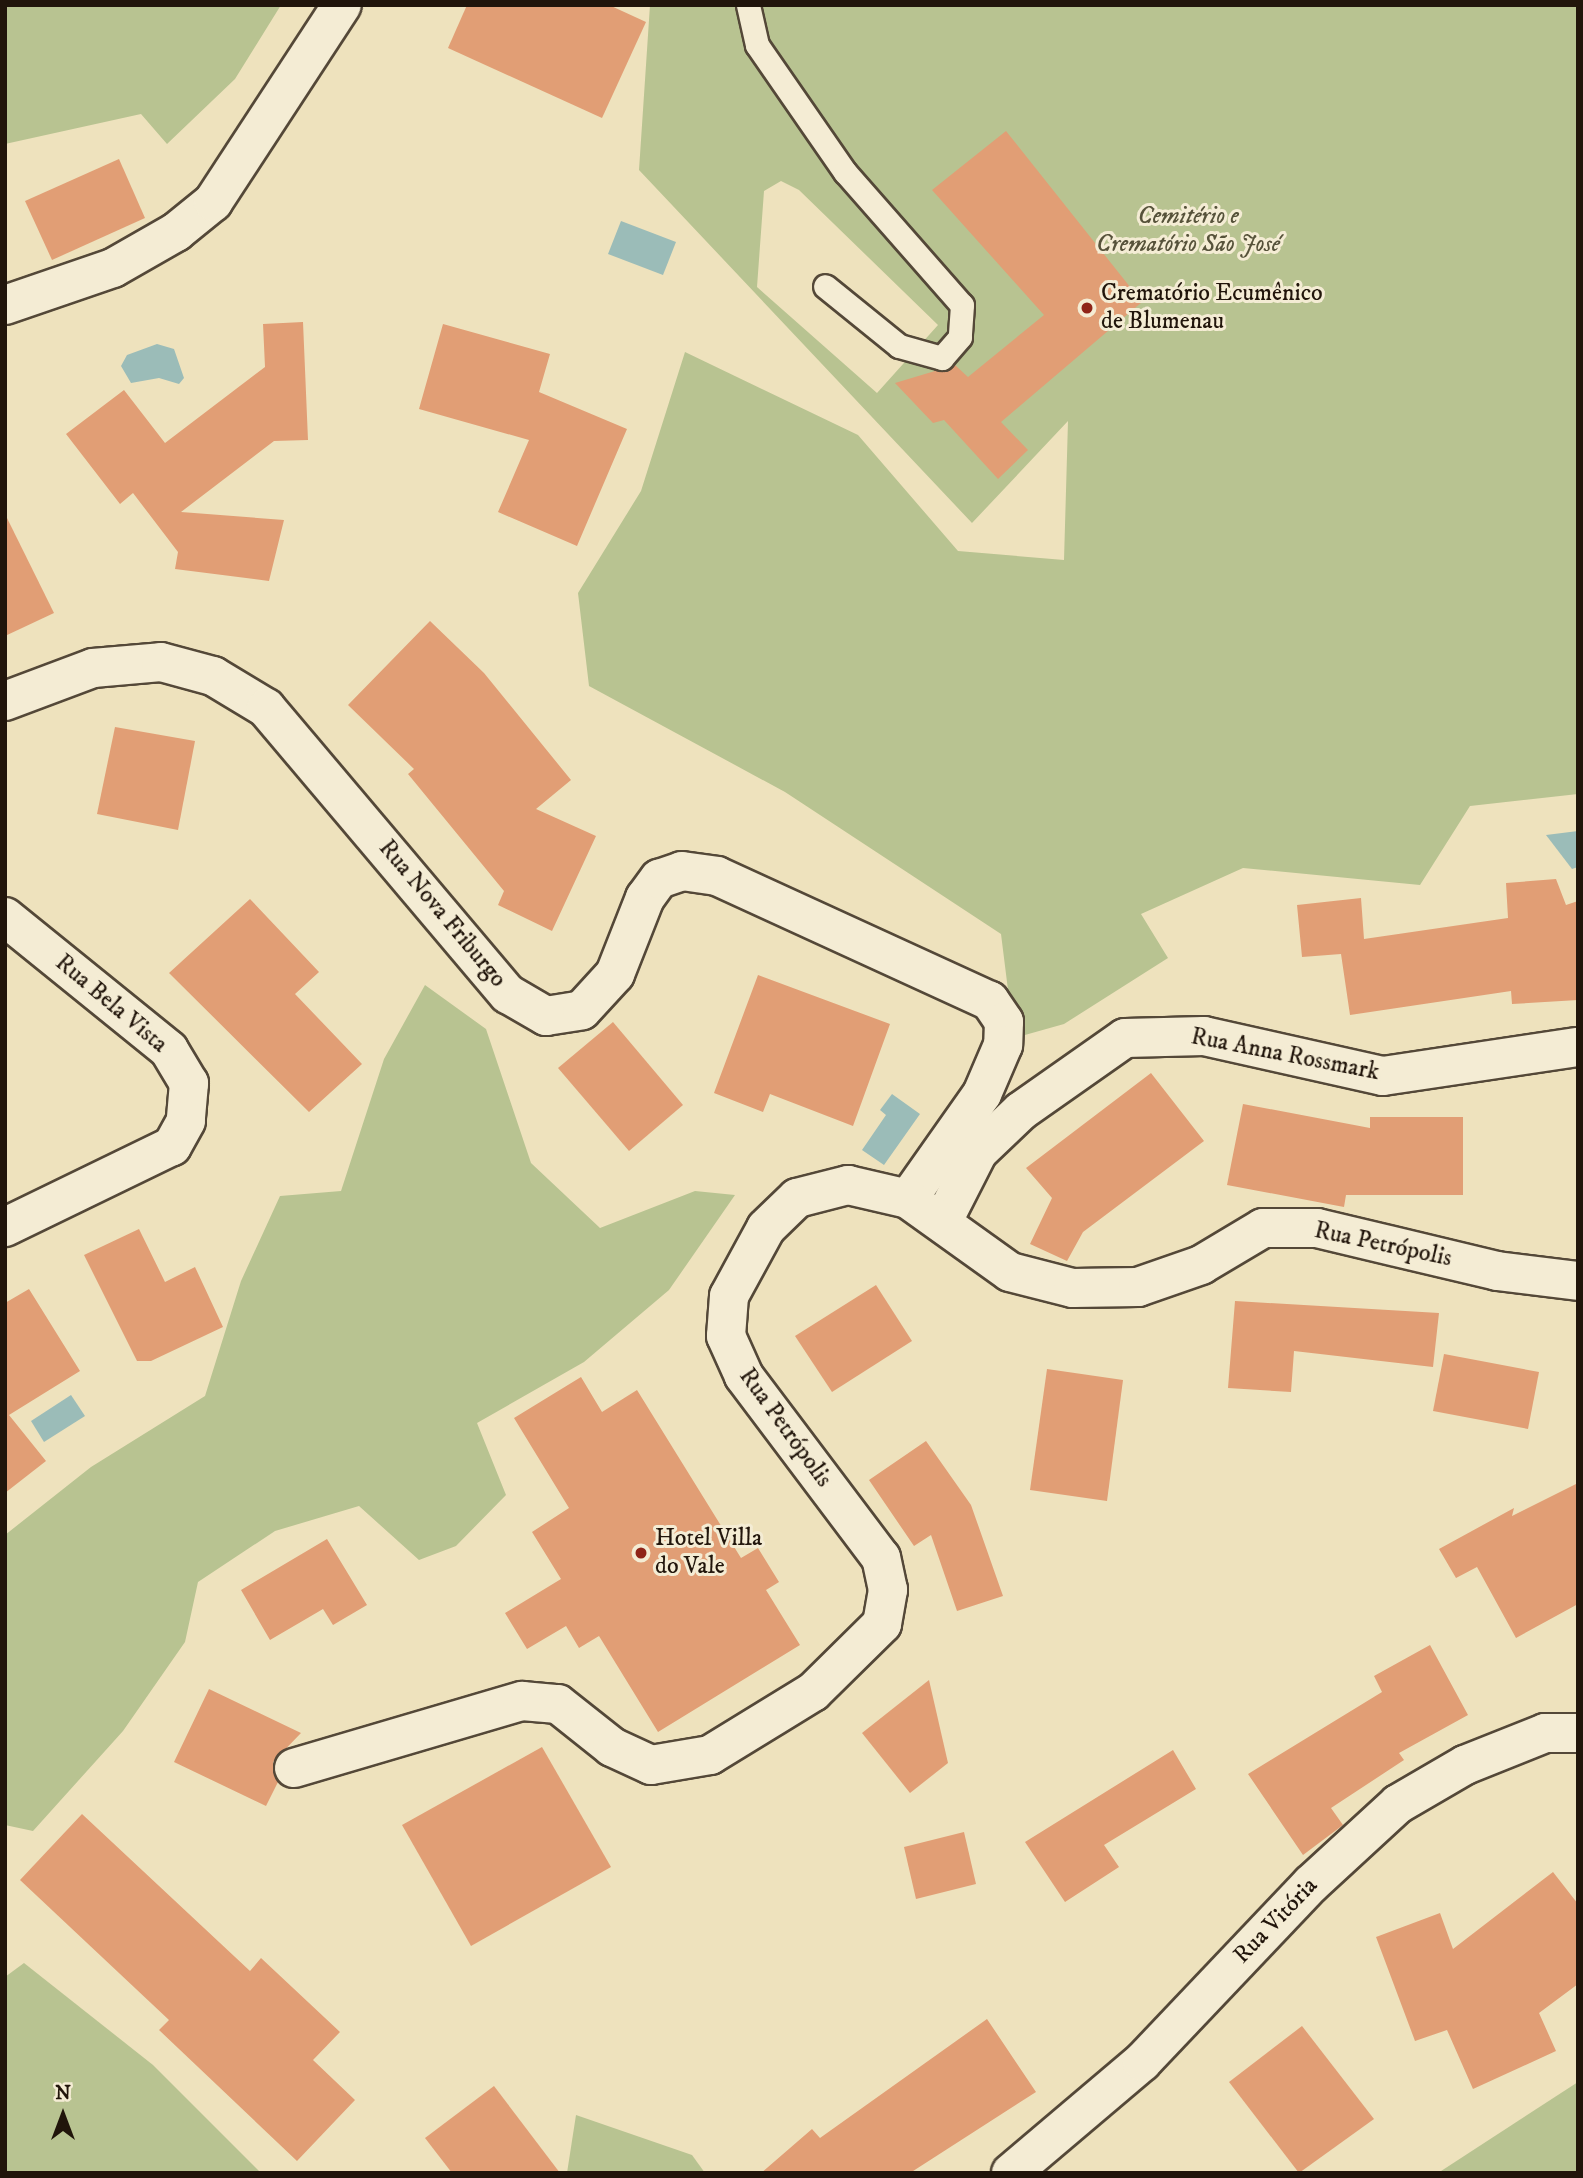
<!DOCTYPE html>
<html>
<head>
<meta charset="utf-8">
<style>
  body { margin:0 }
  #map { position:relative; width:1583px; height:2178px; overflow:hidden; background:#eee2bd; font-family:"IM FELL DW Pica",serif }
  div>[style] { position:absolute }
  .green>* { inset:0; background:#b8c391 }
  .water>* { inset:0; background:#9bbcb8 }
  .building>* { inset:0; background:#e19e75 }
  .roads { filter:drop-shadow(2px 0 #544838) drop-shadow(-2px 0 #544838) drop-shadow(0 2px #544838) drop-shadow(0 -2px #544838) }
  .lane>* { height:23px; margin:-11.5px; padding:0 11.5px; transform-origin:11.5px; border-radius:11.5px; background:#f4ecd4 }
  .street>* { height:38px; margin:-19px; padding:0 19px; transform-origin:19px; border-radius:19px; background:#f4ecd4 }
  .dots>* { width:19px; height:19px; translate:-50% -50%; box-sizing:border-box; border:4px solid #f4ecd4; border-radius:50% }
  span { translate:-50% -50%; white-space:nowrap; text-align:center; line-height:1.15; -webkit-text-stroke:6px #f4ecd4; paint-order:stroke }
  .park-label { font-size:24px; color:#56523a; font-style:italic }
  .poi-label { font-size:24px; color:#21150b }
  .left { translate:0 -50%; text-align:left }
  .street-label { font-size:24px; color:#21150b }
  .frame { position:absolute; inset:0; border:7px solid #21150b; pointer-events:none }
  .north { position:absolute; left:28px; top:2080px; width:70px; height:70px; -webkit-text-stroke:5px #f4ecd4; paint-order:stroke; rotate:0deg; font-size:19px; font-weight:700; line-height:28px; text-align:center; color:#21150b }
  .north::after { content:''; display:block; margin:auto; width:24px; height:32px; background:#21150b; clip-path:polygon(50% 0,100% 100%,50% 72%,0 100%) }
</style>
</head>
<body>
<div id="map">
  <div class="green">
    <i style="clip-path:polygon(5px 5px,281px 5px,235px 79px,167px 144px,141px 114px,5px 144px)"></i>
    <i style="clip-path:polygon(evenodd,650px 5px,1578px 5px,1578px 794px,1470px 806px,1420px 885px,1243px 868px,1141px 914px,1168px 958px,1064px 1024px,1014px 1038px,1001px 934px,785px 792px,589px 686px,578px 593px,641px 491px,685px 352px,858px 435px,958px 551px,1064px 560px,1068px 421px,972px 523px,639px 170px,650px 5px,781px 181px,799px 190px,938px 325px,877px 393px,757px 287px,764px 191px,781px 181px)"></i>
    <i style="clip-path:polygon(425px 985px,486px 1029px,531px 1163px,600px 1228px,695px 1191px,735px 1195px,669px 1290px,584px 1362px,477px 1423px,506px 1495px,456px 1546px,419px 1560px,359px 1506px,275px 1531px,198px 1582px,185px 1642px,123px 1731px,33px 1831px,5px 1825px,5px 1535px,91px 1467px,205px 1396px,241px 1281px,280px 1196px,341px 1191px,384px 1059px)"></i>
    <i style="clip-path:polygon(24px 1963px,153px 2065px,261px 2173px,5px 2173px,5px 1977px)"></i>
    <i style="clip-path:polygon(1578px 2082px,1578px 2173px,1438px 2173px)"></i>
    <i style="clip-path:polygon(576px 2115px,692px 2155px,705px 2173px,567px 2173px)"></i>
  </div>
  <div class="water">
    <i style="clip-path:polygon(621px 221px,676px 242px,663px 275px,608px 254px)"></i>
    <i style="clip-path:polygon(157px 344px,174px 349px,184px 378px,179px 384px,159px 378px,131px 383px,121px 366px,127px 355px)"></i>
    <i style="clip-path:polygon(1578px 831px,1578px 867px,1572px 869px,1546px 835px)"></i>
    <i style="clip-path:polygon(892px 1094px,920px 1114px,884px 1165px,862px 1150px,886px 1115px,880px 1110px)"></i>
    <i style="clip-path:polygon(71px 1395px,85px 1416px,44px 1442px,31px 1421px)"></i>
  </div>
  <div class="building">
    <i style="clip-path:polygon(467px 5px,609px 5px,646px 22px,602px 118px,448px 48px)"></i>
    <i style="clip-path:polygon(1006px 131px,1142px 302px,1001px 422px,1028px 450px,998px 479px,944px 420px,933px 423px,895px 383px,955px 365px,968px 377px,1044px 315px,932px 190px)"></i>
    <i style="clip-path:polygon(119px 159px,145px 218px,52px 260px,25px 201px)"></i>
    <i style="clip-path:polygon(303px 322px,308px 440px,274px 441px,181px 512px,284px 520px,269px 581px,175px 569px,178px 552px,133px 493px,120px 504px,66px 434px,124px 390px,165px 443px,265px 367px,263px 324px)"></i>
    <i style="clip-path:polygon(443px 324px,550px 354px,539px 392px,627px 429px,577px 546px,498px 512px,529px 440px,419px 409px)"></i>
    <i style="clip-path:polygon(5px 514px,54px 613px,5px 636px)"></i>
    <i style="clip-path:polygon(430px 621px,484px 673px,571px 780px,536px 809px,596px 836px,552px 931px,498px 905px,504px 891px,408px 774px,414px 769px,348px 705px)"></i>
    <i style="clip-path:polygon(115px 727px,195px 741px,178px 830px,97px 814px)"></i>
    <i style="clip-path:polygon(1556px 879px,1566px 905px,1578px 901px,1578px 1000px,1512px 1004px,1511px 991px,1350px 1015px,1341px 954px,1302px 957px,1297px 905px,1361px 898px,1364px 939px,1508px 918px,1506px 883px)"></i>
    <i style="clip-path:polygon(250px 899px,319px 972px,295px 994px,362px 1064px,309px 1112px,169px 973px)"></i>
    <i style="clip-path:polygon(758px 975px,890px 1024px,853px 1126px,770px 1094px,763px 1112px,714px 1093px)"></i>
    <i style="clip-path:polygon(613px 1022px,683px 1105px,629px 1151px,558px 1068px)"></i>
    <i style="clip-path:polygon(1151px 1073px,1204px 1141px,1083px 1232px,1067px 1261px,1030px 1244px,1052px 1198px,1026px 1168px)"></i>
    <i style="clip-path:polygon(1243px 1104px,1370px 1128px,1370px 1117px,1463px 1117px,1463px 1195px,1346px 1195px,1344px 1207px,1227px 1185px)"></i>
    <i style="clip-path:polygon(139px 1229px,165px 1282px,195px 1267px,223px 1327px,151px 1361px,137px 1361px,84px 1255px)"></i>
    <i style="clip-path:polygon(876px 1285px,912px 1341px,832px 1392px,795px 1336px)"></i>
    <i style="clip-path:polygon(29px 1289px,80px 1371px,9px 1415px,46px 1461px,5px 1493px,5px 1303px)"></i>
    <i style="clip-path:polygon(1235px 1301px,1439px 1313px,1433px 1367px,1294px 1351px,1291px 1392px,1228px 1388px)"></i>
    <i style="clip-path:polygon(1444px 1354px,1539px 1372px,1528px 1429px,1433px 1411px)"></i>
    <i style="clip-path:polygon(1047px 1369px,1123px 1380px,1107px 1501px,1030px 1490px)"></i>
    <i style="clip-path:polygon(581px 1377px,602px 1412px,637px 1390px,741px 1558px,758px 1548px,779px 1582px,766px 1590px,800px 1645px,658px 1732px,599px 1636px,579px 1648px,566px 1626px,527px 1649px,505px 1613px,561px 1579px,532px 1532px,569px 1508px,514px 1418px)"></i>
    <i style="clip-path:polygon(926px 1441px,971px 1505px,1003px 1596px,957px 1611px,931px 1535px,914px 1546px,869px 1480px)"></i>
    <i style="clip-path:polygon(1578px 1483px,1578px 1604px,1516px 1638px,1477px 1567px,1456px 1578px,1439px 1549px,1514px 1508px,1512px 1516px)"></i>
    <i style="clip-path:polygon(327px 1539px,367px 1605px,333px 1625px,323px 1609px,270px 1640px,241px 1590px)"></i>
    <i style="clip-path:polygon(1430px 1645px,1468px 1715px,1399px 1753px,1404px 1760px,1331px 1808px,1343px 1825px,1303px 1855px,1248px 1774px,1382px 1692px,1374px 1676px)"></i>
    <i style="clip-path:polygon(929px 1680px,948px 1763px,910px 1793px,862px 1733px)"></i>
    <i style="clip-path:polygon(209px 1689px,301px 1733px,273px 1762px,278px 1782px,266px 1806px,174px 1762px)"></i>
    <i style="clip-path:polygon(542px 1747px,611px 1867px,471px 1946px,402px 1825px)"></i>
    <i style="clip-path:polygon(1173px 1750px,1196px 1789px,1104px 1845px,1119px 1867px,1065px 1902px,1025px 1842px)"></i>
    <i style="clip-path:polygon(82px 1814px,250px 1971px,261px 1958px,340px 2032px,313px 2060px,355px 2100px,297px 2161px,159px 2030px,169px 2020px,20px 1880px)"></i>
    <i style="clip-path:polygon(964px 1832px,976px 1884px,916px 1899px,904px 1847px)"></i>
    <i style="clip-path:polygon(1553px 1872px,1578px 1904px,1578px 1984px,1539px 2013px,1556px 2051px,1473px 2089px,1447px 2030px,1415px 2041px,1376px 1937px,1440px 1913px,1453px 1949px)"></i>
    <i style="clip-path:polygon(987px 2019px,1036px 2092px,910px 2173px,761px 2173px,812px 2129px,820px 2138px)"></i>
    <i style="clip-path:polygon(1302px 2026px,1374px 2119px,1299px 2173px,1229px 2082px)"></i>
    <i style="clip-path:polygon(494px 2086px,560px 2173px,452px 2173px,425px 2138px)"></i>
  </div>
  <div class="roads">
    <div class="lane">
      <i style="left:748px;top:5px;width:41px;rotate:77.3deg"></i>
      <i style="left:757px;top:45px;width:155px;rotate:55.3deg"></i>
      <i style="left:845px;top:172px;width:177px;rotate:48.7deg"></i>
      <i style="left:962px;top:305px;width:32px;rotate:94deg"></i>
      <i style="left:960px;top:337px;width:28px;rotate:131deg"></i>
      <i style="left:942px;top:358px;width:45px;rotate:-164.4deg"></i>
      <i style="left:899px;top:346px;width:95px;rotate:-141deg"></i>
    </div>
    <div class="street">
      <i style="left:5px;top:305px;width:114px;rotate:-18.9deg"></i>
      <i style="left:113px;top:268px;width:73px;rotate:-29.7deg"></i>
      <i style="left:176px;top:232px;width:48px;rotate:-39deg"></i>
      <i style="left:213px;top:202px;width:235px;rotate:-56.8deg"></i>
      <i style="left:5px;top:701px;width:94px;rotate:-20.6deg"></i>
      <i style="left:93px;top:668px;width:68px;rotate:-5deg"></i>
      <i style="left:161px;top:662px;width:54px;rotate:15.1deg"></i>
      <i style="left:213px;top:676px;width:62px;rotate:31.1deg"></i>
      <i style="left:266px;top:708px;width:375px;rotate:49.8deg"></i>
      <i style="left:508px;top:994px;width:44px;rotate:30.1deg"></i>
      <i style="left:546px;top:1016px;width:36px;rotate:-9deg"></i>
      <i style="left:582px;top:1010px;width:49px;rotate:-47.5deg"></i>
      <i style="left:615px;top:974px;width:82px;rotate:-68.5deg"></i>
      <i style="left:645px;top:898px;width:24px;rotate:-54deg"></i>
      <i style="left:659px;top:879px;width:24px;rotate:-19deg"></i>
      <i style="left:682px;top:871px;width:35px;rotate:8deg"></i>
      <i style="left:717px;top:876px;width:300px;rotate:24.6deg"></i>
      <i style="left:990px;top:1001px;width:25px;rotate:56deg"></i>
      <i style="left:1004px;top:1022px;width:23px;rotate:92deg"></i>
      <i style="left:1003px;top:1045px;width:53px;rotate:113.2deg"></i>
      <i style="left:982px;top:1094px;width:128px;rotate:125.2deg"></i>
      <i style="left:5px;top:917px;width:211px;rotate:39deg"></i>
      <i style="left:169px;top:1050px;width:39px;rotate:59deg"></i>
      <i style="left:189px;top:1083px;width:38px;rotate:95deg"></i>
      <i style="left:186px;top:1121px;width:29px;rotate:119deg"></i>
      <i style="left:172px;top:1146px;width:186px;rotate:154.1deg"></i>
      <i style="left:944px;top:1219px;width:75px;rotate:-63.1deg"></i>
      <i style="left:978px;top:1152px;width:59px;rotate:-43.6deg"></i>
      <i style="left:1021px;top:1111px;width:127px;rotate:-35.1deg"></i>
      <i style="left:1125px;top:1038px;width:79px;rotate:-1.5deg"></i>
      <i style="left:1204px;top:1036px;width:183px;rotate:12.6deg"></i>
      <i style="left:1383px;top:1076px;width:197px;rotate:-8.5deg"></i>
      <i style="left:294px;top:1768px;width:238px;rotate:-16.4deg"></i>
      <i style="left:522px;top:1701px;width:36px;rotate:5deg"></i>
      <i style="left:558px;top:1704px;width:69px;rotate:38.5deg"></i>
      <i style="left:612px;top:1747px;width:43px;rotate:24.8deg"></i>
      <i style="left:651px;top:1765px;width:60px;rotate:-9.6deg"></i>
      <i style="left:710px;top:1755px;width:121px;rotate:-31.5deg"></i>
      <i style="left:813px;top:1692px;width:97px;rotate:-44.6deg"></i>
      <i style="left:882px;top:1624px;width:35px;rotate:-80deg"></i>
      <i style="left:888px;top:1590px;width:33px;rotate:-102deg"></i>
      <i style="left:881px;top:1558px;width:228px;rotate:-127deg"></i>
      <i style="left:744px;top:1376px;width:44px;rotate:-114.2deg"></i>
      <i style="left:726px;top:1336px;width:40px;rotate:-85.7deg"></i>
      <i style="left:729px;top:1296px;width:77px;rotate:-61.4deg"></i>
      <i style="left:766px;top:1228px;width:43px;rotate:-44.1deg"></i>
      <i style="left:797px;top:1198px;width:53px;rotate:-14.3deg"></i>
      <i style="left:848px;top:1185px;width:62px;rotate:13.1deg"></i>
      <i style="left:908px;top:1199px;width:125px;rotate:35.6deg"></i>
      <i style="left:1010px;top:1272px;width:65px;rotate:14.3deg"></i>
      <i style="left:1073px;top:1288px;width:65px;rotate:-0.9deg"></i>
      <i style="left:1138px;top:1287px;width:67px;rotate:-19.2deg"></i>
      <i style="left:1201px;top:1265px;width:72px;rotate:-30.8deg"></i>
      <i style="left:1263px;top:1228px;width:54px"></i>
      <i style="left:1317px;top:1228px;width:185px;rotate:13.4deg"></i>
      <i style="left:1497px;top:1271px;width:82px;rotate:7deg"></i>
      <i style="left:1011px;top:2173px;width:172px;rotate:-40.3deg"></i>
      <i style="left:1142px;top:2062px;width:245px;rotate:-46.5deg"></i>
      <i style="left:1311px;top:1884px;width:118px;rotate:-42.6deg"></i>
      <i style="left:1398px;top:1804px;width:78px;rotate:-30.2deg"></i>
      <i style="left:1465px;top:1765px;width:86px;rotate:-21.8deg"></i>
      <i style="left:1545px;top:1733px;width:33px"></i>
    </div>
  </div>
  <div class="dots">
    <i style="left:1087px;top:308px;background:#8f2418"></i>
    <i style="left:641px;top:1553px;background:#8f2418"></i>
  </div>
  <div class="park-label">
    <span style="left:1188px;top:231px">Cemitério e<br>Crematório São José</span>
  </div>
  <div class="poi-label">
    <span class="left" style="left:1101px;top:308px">Crematório Ecumênico<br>de Blumenau</span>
    <span class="left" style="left:655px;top:1553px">Hotel Villa<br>do Vale</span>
  </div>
  <div class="street-label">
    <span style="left:442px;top:914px;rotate:50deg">Rua Nova Friburgo</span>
    <span style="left:111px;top:1004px;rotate:40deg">Rua Bela Vista</span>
    <span style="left:1285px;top:1055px;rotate:11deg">Rua Anna Rossmark</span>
    <span style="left:1383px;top:1245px;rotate:12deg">Rua Petrópolis</span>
    <span style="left:785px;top:1428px;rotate:54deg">Rua Petrópolis</span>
    <span style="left:1276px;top:1921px;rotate:-46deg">Rua Vitória</span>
  </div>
  <div class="frame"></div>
  <div class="north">N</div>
</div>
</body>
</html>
